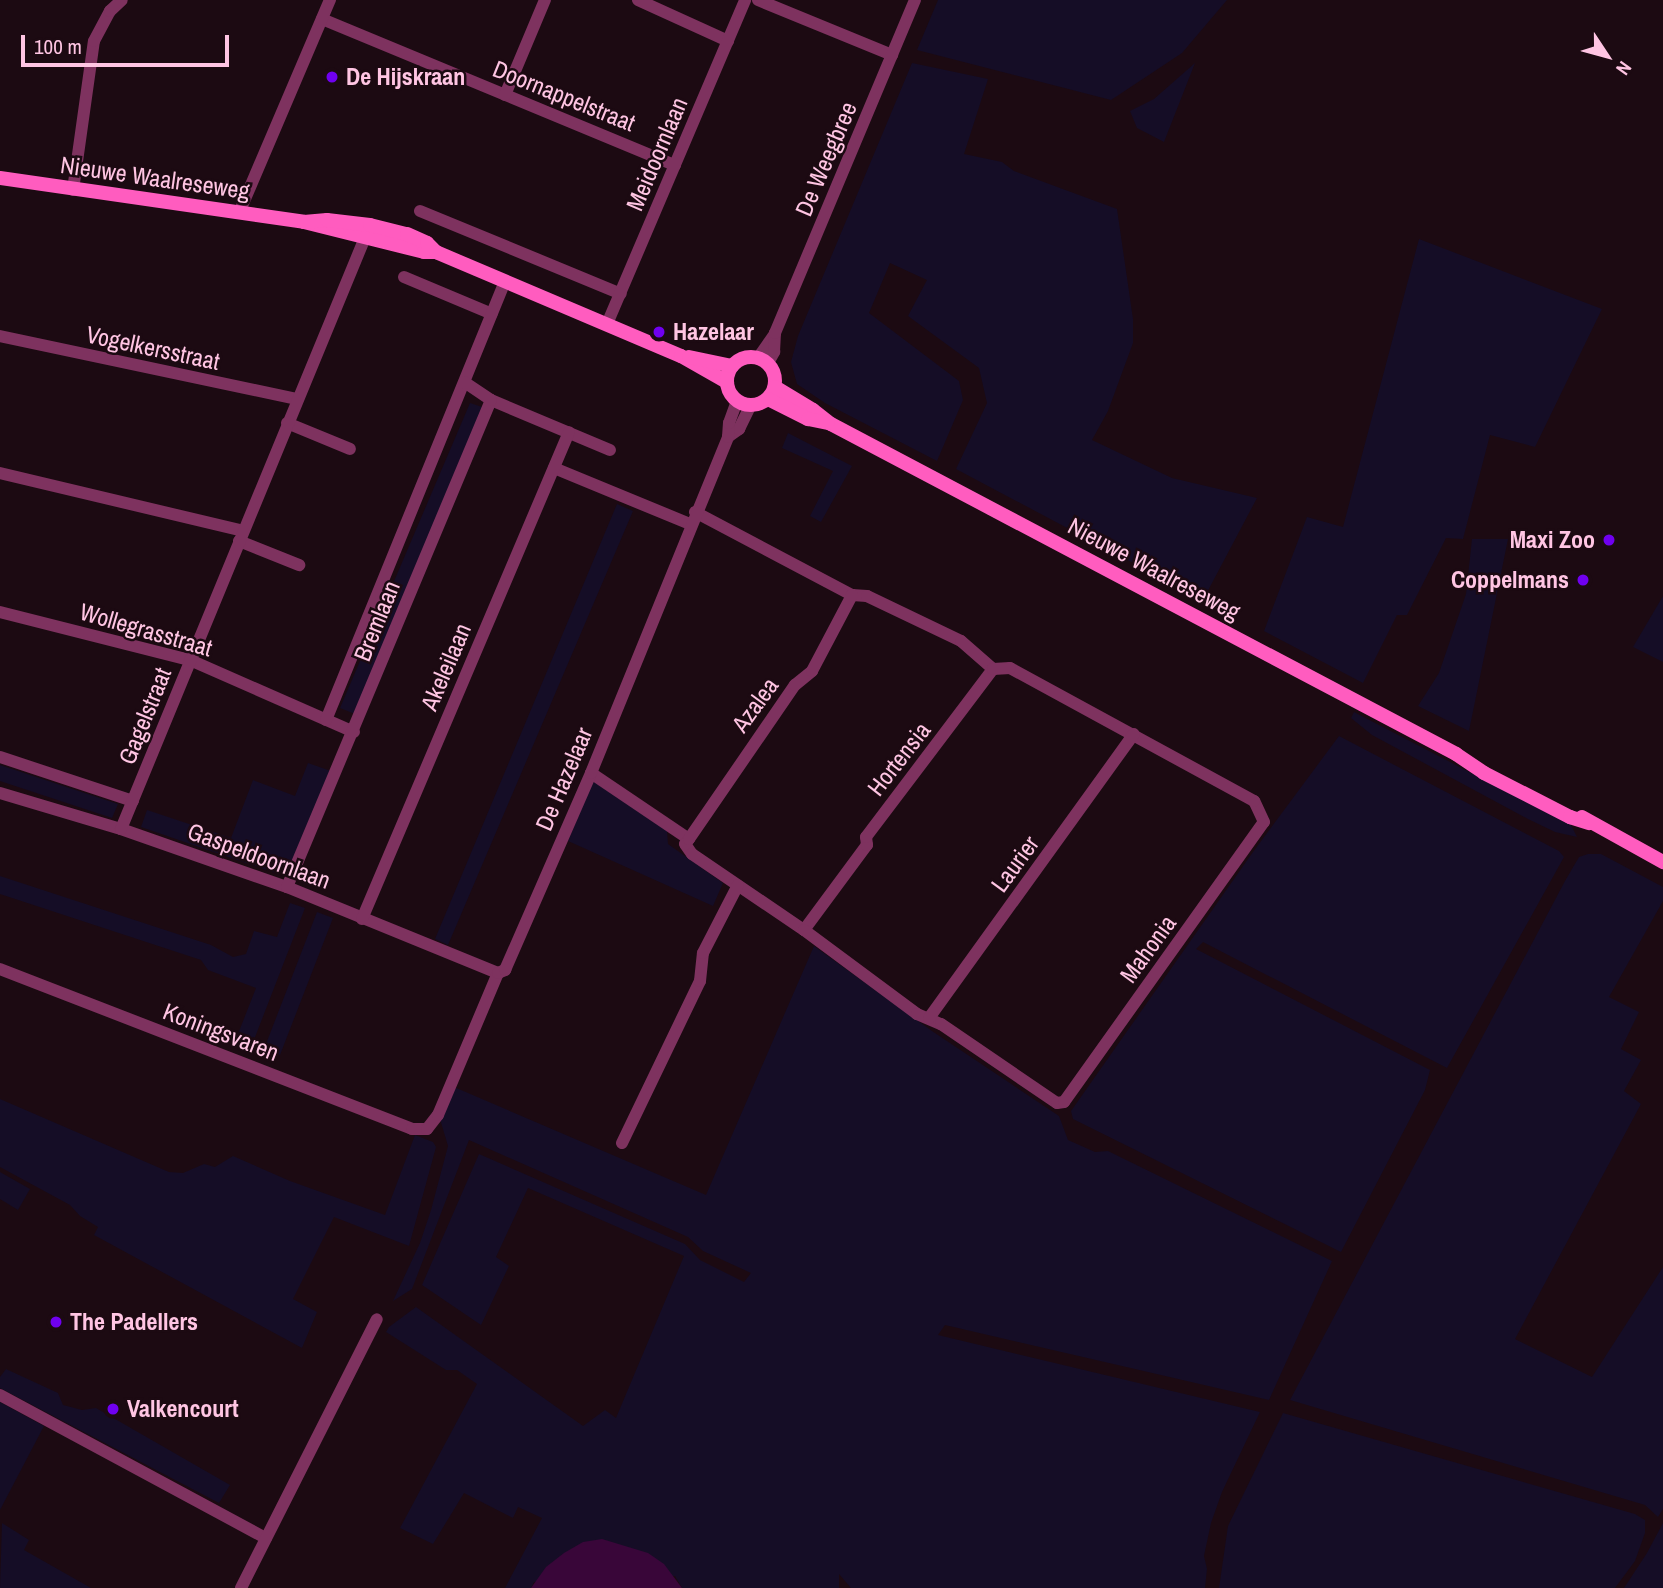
<!DOCTYPE html>
<html>
<head>
<meta charset="utf-8">
<style>
  body { margin:0 }
  #map { position:relative; width:1663px; height:1588px; overflow:hidden; background:#1c0a12; font-family:"Archivo Narrow",sans-serif }
  div>[style] { position:absolute }
  .green>* { inset:0; background:#150d26 }
  .water>* { inset:0; background:#390639 }
  .street>* { height:12px; margin:-6px; padding:0 6px; transform-origin:6px; border-radius:6px; background:#7e325f }
  .secondary>* { height:14px; margin:-7px; padding:0 7px; transform-origin:7px; border-radius:7px; background:#ff5cbf }
  .secondary>.ring { margin:-7px; padding:0; box-sizing:content-box; background:none; border:14px solid #ff5cbf; border-radius:50% }
  .dots>* { width:19px; height:19px; translate:-50% -50%; box-sizing:border-box; border:4px solid #1c0a12; border-radius:50% }
  span { translate:-50% -50%; white-space:nowrap; text-align:center; line-height:1.15; -webkit-text-stroke:5px #1c0a12; paint-order:stroke }
  .poi-label { font-size:24px; color:#ffc5e3; font-weight:700 }
  .left { translate:0 -50%; text-align:left }
  .right { translate:-100% -50%; text-align:right }
  .street-label { font-size:24px; color:#ffc5e3 }
  .north { position:absolute; left:1572px; top:21px; width:70px; height:70px; -webkit-text-stroke:5px #1c0a12; paint-order:stroke; rotate:126deg; font-size:19px; font-weight:700; line-height:28px; text-align:center; color:#ffc5e3 }
  .north::after { content:''; display:block; margin:auto; width:24px; height:32px; background:#ffc5e3; clip-path:polygon(50% 0,100% 100%,50% 72%,0 100%) }
  .scale { position:absolute; left:21px; top:35px; width:208px; height:32px; box-sizing:border-box; border:4px solid #ffc5e3; border-top:0; padding-left:9px; font-size:21px; line-height:24px; white-space:nowrap; color:#ffc5e3; -webkit-text-stroke:5px #1c0a12; paint-order:stroke }
</style>
</head>
<body>
<div id="map">
  <div class="green">
    <i style="clip-path:polygon(938px 0,1227px 0,1182px 53px,1111px 100px,917px 50px)"></i>
    <i style="clip-path:polygon(912px 63px,988px 79px,964px 154px,1002px 162px,1014px 171px,1117px 209px,1133px 319px,1133px 343px,1108px 411px,1092px 440px,1172px 478px,1257px 498px,1203px 600px,956px 469px,987px 403px,979px 368px,908px 316px,927px 280px,890px 263px,869px 313px,959px 381px,963px 400px,937px 461px,825px 403px,797px 384px,791px 362px,798px 336px)"></i>
    <i style="clip-path:polygon(1195px 63px,1164px 142px,1137px 128px,1130px 111px,1154px 99px)"></i>
    <i style="clip-path:polygon(1419px 239px,1602px 309px,1535px 447px,1490px 435px,1463px 539px,1446px 538px,1407px 615px,1397px 615px,1363px 683px,1264px 631px,1307px 517px,1343px 527px)"></i>
    <i style="clip-path:polygon(470px 403px,482px 407px,355px 714px,340px 708px)"></i>
    <i style="clip-path:polygon(788px 433px,852px 466px,821px 522px,810px 516px,833px 471px,782px 448px)"></i>
    <i style="clip-path:polygon(617px 504px,633px 511px,448px 945px,435px 939px)"></i>
    <i style="clip-path:polygon(1472px 539px,1508px 539px,1469px 731px,1418px 706px,1439px 673px,1466px 594px)"></i>
    <i style="clip-path:polygon(1663px 596px,1663px 662px,1633px 647px)"></i>
    <i style="clip-path:polygon(1354px 712px,1571px 825px,1577px 837px,1555px 832px,1528px 819px,1372px 735px,1351px 718px)"></i>
    <i style="clip-path:polygon(1339px 736px,1559px 851px,1564px 857px,1447px 1068px,1203px 942px,1196px 949px,1430px 1070px,1425px 1090px,1341px 1252px,1073px 1119px,1071px 1111px,1253px 852px)"></i>
    <i style="clip-path:polygon(308px 763px,331px 771px,287px 877px,141px 827px,147px 810px,231px 838px,253px 780px,295px 796px)"></i>
    <i style="clip-path:polygon(0 765px,118px 804px,112px 818px,0 781px)"></i>
    <i style="clip-path:polygon(593px 781px,667px 831px,668px 844px,723px 883px,713px 906px,568px 841px)"></i>
    <i style="clip-path:polygon(1588px 854px,1601px 854px,1663px 887px,1663px 901px,1609px 997px,1639px 1012px,1621px 1049px,1641px 1060px,1624px 1091px,1641px 1104px,1515px 1339px,1592px 1377px,1663px 1267px,1663px 1509px,1658px 1517px,1645px 1505px,1290px 1400px,1565px 881px,1579px 857px)"></i>
    <i style="clip-path:polygon(0 876px,211px 945px,233px 957px,246px 954px,254px 931px,277px 937px,290px 903px,305px 908px,252px 1045px,236px 1039px,256px 988px,208px 970px,201px 960px,0 894px)"></i>
    <i style="clip-path:polygon(317px 912px,333px 918px,280px 1055px,264px 1049px)"></i>
    <i style="clip-path:polygon(814px 946px,932px 1031px,1059px 1116px,1068px 1140px,1095px 1152px,1108px 1151px,1332px 1261px,1269px 1400px,945px 1325px,938px 1335px,1260px 1412px,1222px 1492px,1211px 1523px,1204px 1556px,1207px 1569px,1205px 1588px,851px 1588px,839px 1574px,839px 1588px,682px 1588px,675px 1576px,534px 1582px,531px 1588px,505px 1588px,542px 1518px,518px 1507px,513px 1518px,464px 1493px,433px 1544px,400px 1528px,477px 1384px,457px 1370px,446px 1370px,386px 1332px,389px 1327px,416px 1307px,583px 1426px,605px 1410px,616px 1418px,684px 1256px,528px 1188px,496px 1257px,509px 1266px,481px 1325px,422px 1285px,479px 1154px,685px 1244px,700px 1260px,744px 1282px,751px 1273px,703px 1251px,688px 1237px,469px 1140px,412px 1289px,393px 1301px,420px 1243px,431px 1210px,448px 1146px,440px 1119px,454px 1087px,706px 1195px)"></i>
    <i style="clip-path:polygon(0 1099px,169px 1172px,183px 1173px,204px 1164px,215px 1167px,233px 1156px,290px 1181px,385px 1215px,415px 1135px,433px 1142px,436px 1147px,409px 1246px,334px 1217px,293px 1299px,317px 1312px,302px 1348px,94px 1235px,98px 1227px,80px 1216px,70px 1205px,0 1167px)"></i>
    <i style="clip-path:polygon(0 1172px,30px 1189px,18px 1210px,0 1199px)"></i>
    <i style="clip-path:polygon(6px 1369px,58px 1393px,63px 1405px,82px 1410px,96px 1408px,230px 1485px,219px 1503px,0 1388px,0 1377px)"></i>
    <i style="clip-path:polygon(0 1402px,44px 1426px,0 1510px)"></i>
    <i style="clip-path:polygon(1283px 1413px,1635px 1514px,1645px 1520px,1645px 1533px,1635px 1561px,1615px 1588px,1219px 1588px,1228px 1526px)"></i>
    <i style="clip-path:polygon(2px 1523px,29px 1540px,24px 1550px,91px 1588px,0 1588px)"></i>
    <i style="clip-path:polygon(1663px 1523px,1663px 1588px,1624px 1588px,1647px 1553px)"></i>
  </div>
  <div class="water">
    <i style="clip-path:polygon(602px 1539px,648px 1553px,664px 1564px,682px 1588px,531px 1588px,546px 1567px,564px 1553px,583px 1542px)"></i>
  </div>
  <div class="street">
    <i style="left:638px;top:0;width:99px;rotate:24.5deg"></i>
    <i style="left:758px;top:0;width:145px;rotate:22.3deg"></i>
    <i style="left:322px;top:19px;width:382px;rotate:22.5deg"></i>
    <i style="left:505px;top:95px;width:103px;rotate:-67.2deg"></i>
    <i style="left:73px;top:190px;width:150px;rotate:-82deg"></i>
    <i style="left:94px;top:41px;width:34px;rotate:-62deg"></i>
    <i style="left:110px;top:11px;width:16px;rotate:-43deg"></i>
    <i style="left:420px;top:211px;width:217px;rotate:22.4deg"></i>
    <i style="left:239px;top:213px;width:232px;rotate:-66.9deg"></i>
    <i style="left:404px;top:277px;width:95px;rotate:22.8deg"></i>
    <i style="left:607px;top:324px;width:352px;rotate:-66.9deg"></i>
    <i style="left:0;top:336px;width:304px;rotate:12deg"></i>
    <i style="left:758px;top:358px;width:29px;rotate:-55deg"></i>
    <i style="left:768px;top:363px;width:13px;rotate:-61deg"></i>
    <i style="left:774px;top:352px;width:19px;rotate:-87deg"></i>
    <i style="left:775px;top:333px;width:361px;rotate:-67.2deg"></i>
    <i style="left:491px;top:400px;width:129px;rotate:22.8deg"></i>
    <i style="left:287px;top:423px;width:68px;rotate:22.4deg"></i>
    <i style="left:728px;top:437px;width:14px;rotate:-36deg"></i>
    <i style="left:739px;top:429px;width:25px;rotate:-64deg"></i>
    <i style="left:554px;top:468px;width:147px;rotate:22.4deg"></i>
    <i style="left:0;top:473px;width:250px;rotate:13.4deg"></i>
    <i style="left:695px;top:512px;width:178px;rotate:27.9deg"></i>
    <i style="left:852px;top:595px;width:15px;rotate:4deg"></i>
    <i style="left:867px;top:596px;width:104px;rotate:25.6deg"></i>
    <i style="left:961px;top:641px;width:43px;rotate:41.2deg"></i>
    <i style="left:239px;top:541px;width:65px;rotate:21.8deg"></i>
    <i style="left:0;top:612px;width:196px;rotate:14.2deg"></i>
    <i style="left:190px;top:660px;width:179px;rotate:23.7deg"></i>
    <i style="left:326px;top:720px;width:473px;rotate:-67.8deg"></i>
    <i style="left:0;top:757px;width:140px;rotate:18.3deg"></i>
    <i style="left:591px;top:773px;width:118px;rotate:34deg"></i>
    <i style="left:689px;top:839px;width:6px;rotate:129deg"></i>
    <i style="left:685px;top:844px;width:12px;rotate:55deg"></i>
    <i style="left:692px;top:854px;width:135px;rotate:34.2deg"></i>
    <i style="left:804px;top:930px;width:106px;rotate:-53.5deg"></i>
    <i style="left:867px;top:845px;width:8px;rotate:-97deg"></i>
    <i style="left:866px;top:837px;width:211px;rotate:-52.9deg"></i>
    <i style="left:0;top:793px;width:126px;rotate:16.6deg"></i>
    <i style="left:121px;top:829px;width:176px;rotate:19.3deg"></i>
    <i style="left:287px;top:887px;width:228px;rotate:22.2deg"></i>
    <i style="left:121px;top:829px;width:650px;rotate:-67.58deg"></i>
    <i style="left:689px;top:839px;width:187px;rotate:-55.5deg"></i>
    <i style="left:795px;top:685px;width:22px;rotate:-39deg"></i>
    <i style="left:812px;top:671px;width:86px;rotate:-62.2deg"></i>
    <i style="left:287px;top:887px;width:528px;rotate:-67.27deg"></i>
    <i style="left:491px;top:400px;width:32px;rotate:-146deg"></i>
    <i style="left:362px;top:919px;width:529px;rotate:-66.97deg"></i>
    <i style="left:804px;top:930px;width:141px;rotate:36.6deg"></i>
    <i style="left:917px;top:1014px;width:26px;rotate:23deg"></i>
    <i style="left:941px;top:1024px;width:140px;rotate:34.3deg"></i>
    <i style="left:1057px;top:1103px;width:7px;rotate:-8deg"></i>
    <i style="left:1064px;top:1102px;width:344px;rotate:-54.5deg"></i>
    <i style="left:1264px;top:822px;width:23px;rotate:-115deg"></i>
    <i style="left:1254px;top:801px;width:278px;rotate:-151.4deg"></i>
    <i style="left:1010px;top:668px;width:17px;rotate:177deg"></i>
    <i style="left:0;top:969px;width:442px;rotate:21.2deg"></i>
    <i style="left:412px;top:1129px;width:15px"></i>
    <i style="left:427px;top:1129px;width:18px;rotate:-52deg"></i>
    <i style="left:438px;top:1115px;width:154px;rotate:-67.1deg"></i>
    <i style="left:498px;top:973px;width:8px;rotate:-23deg"></i>
    <i style="left:505px;top:970px;width:215px;rotate:-66.4deg"></i>
    <i style="left:591px;top:773px;width:363px;rotate:-67.8deg"></i>
    <i style="left:728px;top:437px;width:14px;rotate:-86deg"></i>
    <i style="left:729px;top:423px;width:23px;rotate:-70deg"></i>
    <i style="left:929px;top:1018px;width:350px;rotate:-54.2deg"></i>
    <i style="left:622px;top:1143px;width:180px;rotate:-64.3deg"></i>
    <i style="left:700px;top:981px;width:28px;rotate:-84deg"></i>
    <i style="left:703px;top:953px;width:76px;rotate:-62.8deg"></i>
    <i style="left:0;top:1395px;width:302px;rotate:28.3deg"></i>
    <i style="left:241px;top:1588px;width:301px;rotate:-63.2deg"></i>
  </div>
  <div class="secondary">
    <i style="left:0;top:178px;width:307px;rotate:8.2deg"></i>
    <i style="left:304px;top:222px;width:124px;rotate:14deg"></i>
    <i style="left:424px;top:252px;width:12px"></i>
    <i style="left:304px;top:222px;width:23px;rotate:-5deg"></i>
    <i style="left:327px;top:220px;width:43px;rotate:6.6deg"></i>
    <i style="left:370px;top:225px;width:38px;rotate:14deg"></i>
    <i style="left:407px;top:234px;width:22px;rotate:24deg"></i>
    <i style="left:427px;top:243px;width:13px;rotate:45deg"></i>
    <i style="left:436px;top:252px;width:266px;rotate:23deg"></i>
    <i style="left:681px;top:356px;width:53px;rotate:29.5deg"></i>
    <i class="ring" style="left:727px;top:357px;width:34px;height:34px"></i>
    <i style="left:689px;top:357px;width:44px;rotate:11.8deg"></i>
    <i style="left:775px;top:387px;width:44px;rotate:31.2deg"></i>
    <i style="left:813px;top:410px;width:23px;rotate:38deg"></i>
    <i style="left:831px;top:424px;width:707px;rotate:27.83deg"></i>
    <i style="left:1456px;top:754px;width:34px;rotate:34deg"></i>
    <i style="left:1484px;top:773px;width:97px;rotate:27.1deg"></i>
    <i style="left:1570px;top:817px;width:20px;rotate:18deg"></i>
    <i style="left:768px;top:399px;width:45px;rotate:26.6deg"></i>
    <i style="left:808px;top:419px;width:20px;rotate:11deg"></i>
    <i style="left:1582px;top:817px;width:93px;rotate:29.1deg"></i>
  </div>
  <div class="dots">
    <i style="left:332px;top:77px;background:#7000f0"></i>
    <i style="left:659px;top:332px;background:#7000f0"></i>
    <i style="left:1609px;top:540px;background:#7000f0"></i>
    <i style="left:1583px;top:580px;background:#7000f0"></i>
    <i style="left:56px;top:1322px;background:#7000f0"></i>
    <i style="left:113px;top:1409px;background:#7000f0"></i>
  </div>
  <div class="poi-label">
    <span class="left" style="left:346px;top:77px">De Hijskraan</span>
    <span class="left" style="left:673px;top:332px">Hazelaar</span>
    <span class="right" style="left:1595px;top:540px">Maxi Zoo</span>
    <span class="right" style="left:1569px;top:580px">Coppelmans</span>
    <span class="left" style="left:70px;top:1322px">The Padellers</span>
    <span class="left" style="left:127px;top:1409px">Valkencourt</span>
  </div>
  <div class="street-label">
    <span style="left:564px;top:96px;rotate:22deg">Doornappelstraat</span>
    <span style="left:657px;top:154px;rotate:-67deg">Meidoornlaan</span>
    <span style="left:826px;top:159px;rotate:-67deg">De Weegbree</span>
    <span style="left:155px;top:178px;rotate:8deg">Nieuwe Waalreseweg</span>
    <span style="left:153px;top:348px;rotate:12deg">Vogelkersstraat</span>
    <span style="left:1154px;top:569px;rotate:28deg">Nieuwe Waalreseweg</span>
    <span style="left:377px;top:621px;rotate:-68deg">Bremlaan</span>
    <span style="left:146px;top:630px;rotate:16deg">Wollegrasstraat</span>
    <span style="left:446px;top:667px;rotate:-67deg">Akeleilaan</span>
    <span style="left:755px;top:705px;rotate:-54deg">Azalea</span>
    <span style="left:145px;top:716px;rotate:-68deg">Gagelstraat</span>
    <span style="left:899px;top:759px;rotate:-52deg">Hortensia</span>
    <span style="left:564px;top:779px;rotate:-67deg">De Hazelaar</span>
    <span style="left:259px;top:856px;rotate:20deg">Gaspeldoornlaan</span>
    <span style="left:1015px;top:864px;rotate:-54deg">Laurier</span>
    <span style="left:1148px;top:949px;rotate:-54deg">Mahonia</span>
    <span style="left:221px;top:1032px;rotate:21deg">Koningsvaren</span>
  </div>
  <div class="north">N</div>
  <div class="scale">100 m</div>
</div>
</body>
</html>
